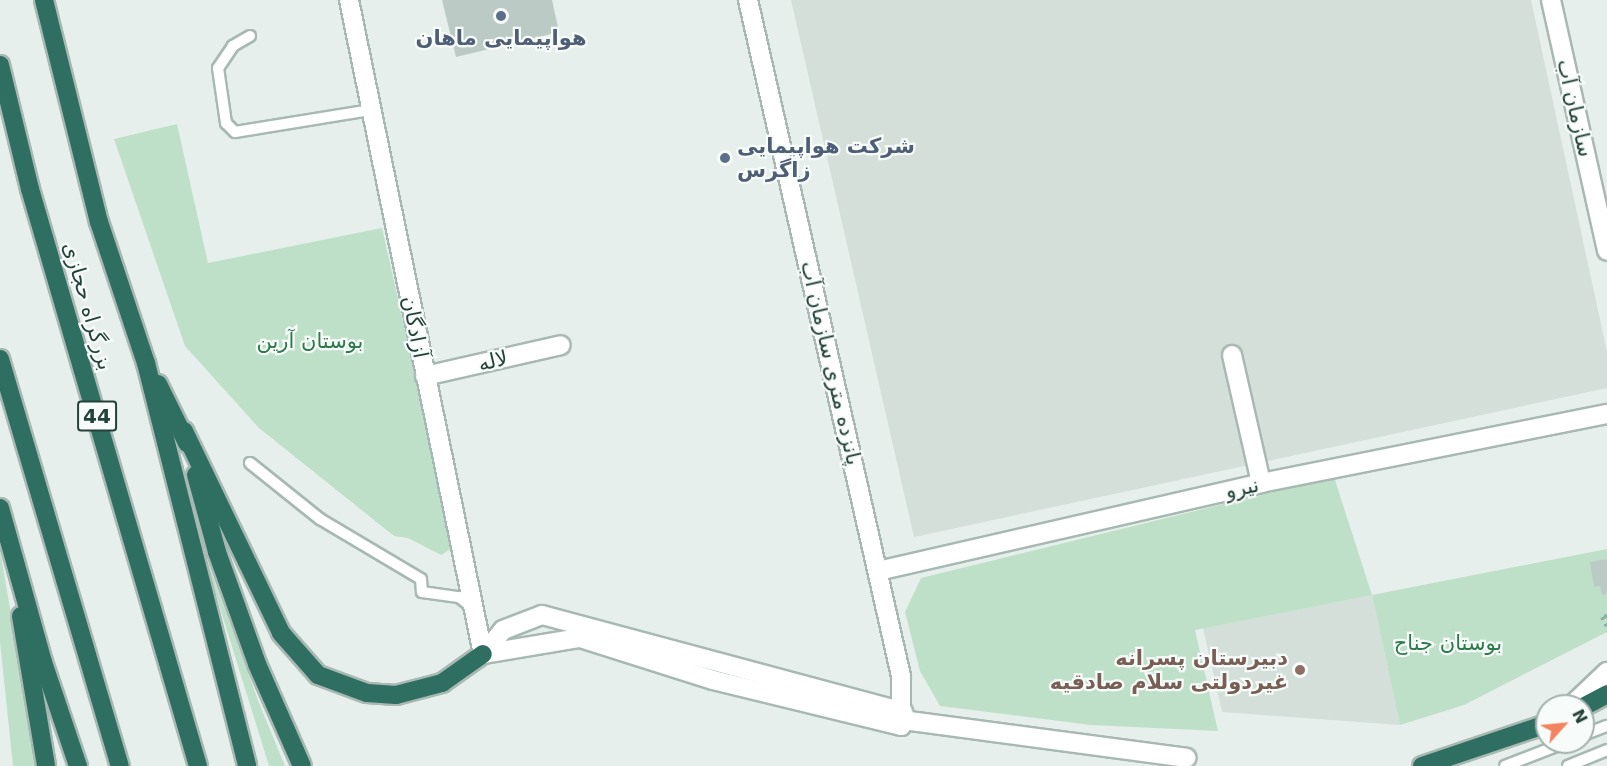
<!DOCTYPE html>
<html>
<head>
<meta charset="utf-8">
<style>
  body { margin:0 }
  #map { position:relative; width:1607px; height:766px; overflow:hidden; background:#e6efeb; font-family:"DejaVu Sans","Noto Sans Arabic",sans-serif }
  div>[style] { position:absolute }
  .built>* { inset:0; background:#d4dfda }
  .green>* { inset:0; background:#bfe0c8 }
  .building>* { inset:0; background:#bbcac4 }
  .path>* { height:4px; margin-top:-2px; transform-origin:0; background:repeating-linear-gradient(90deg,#86b3a5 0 3px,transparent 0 7.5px) }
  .roads { filter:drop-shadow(2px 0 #a8b8b2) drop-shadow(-2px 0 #a8b8b2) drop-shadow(0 2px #a8b8b2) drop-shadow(0 -2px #a8b8b2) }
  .lane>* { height:10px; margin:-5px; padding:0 5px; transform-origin:5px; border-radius:5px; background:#fff }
  .street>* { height:18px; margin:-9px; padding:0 9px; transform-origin:9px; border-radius:9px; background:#fff }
  .secondary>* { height:18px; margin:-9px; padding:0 9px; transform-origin:9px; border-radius:9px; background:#fff }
  .highway>* { height:18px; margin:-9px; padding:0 9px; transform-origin:9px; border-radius:9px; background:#2f6f62 }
  .dots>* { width:16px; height:16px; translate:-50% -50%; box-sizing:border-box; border:3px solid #f7fbf9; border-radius:50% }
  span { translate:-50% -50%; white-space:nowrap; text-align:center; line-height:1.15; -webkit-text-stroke:4.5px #f7fbf9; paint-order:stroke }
  .shield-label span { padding:2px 4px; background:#f7fbf9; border:2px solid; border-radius:4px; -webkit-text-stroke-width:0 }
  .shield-label { font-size:20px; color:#24423a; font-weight:700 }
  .service-label { font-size:21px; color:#4e5e75; font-weight:700 }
  .left { translate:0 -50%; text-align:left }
  .street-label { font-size:21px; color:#24423a }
  .park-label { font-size:21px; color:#2d7a4b }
  .education-label { font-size:21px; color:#785e54; font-weight:700 }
  .right { translate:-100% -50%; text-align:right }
  .north { position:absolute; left:1535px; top:694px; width:60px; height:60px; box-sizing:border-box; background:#f7fbf9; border:2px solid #a3b1ad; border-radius:50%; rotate:63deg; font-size:16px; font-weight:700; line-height:24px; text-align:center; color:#24423a }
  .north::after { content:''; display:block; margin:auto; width:21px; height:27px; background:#f4845f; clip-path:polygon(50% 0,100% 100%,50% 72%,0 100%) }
</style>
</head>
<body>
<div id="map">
  <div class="built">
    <i style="clip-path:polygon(791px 0,1531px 0,1607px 352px,1607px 388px,914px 537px)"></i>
    <i style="clip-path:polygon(1372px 595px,1400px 725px,1222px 712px,1203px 628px)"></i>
  </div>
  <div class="green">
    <i style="clip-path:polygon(177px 124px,208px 263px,382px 228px,454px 547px,441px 555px,408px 538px,394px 536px,259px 428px,185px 346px,114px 139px)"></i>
    <i style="clip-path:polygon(1334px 477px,1372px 595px,1607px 549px,1607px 632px,1464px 705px,1400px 725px,1372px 595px,1195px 630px,1218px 731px,1091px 725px,940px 706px,920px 671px,905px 612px,921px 578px)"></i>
    <i style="clip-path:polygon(194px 524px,259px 703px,285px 766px,269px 766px)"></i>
    <i style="clip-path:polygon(0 550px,32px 736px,39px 766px,13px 766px,0 642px)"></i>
  </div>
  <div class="building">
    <i style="clip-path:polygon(442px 0,552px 0,559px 32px,456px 57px)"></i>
    <i style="clip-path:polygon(1607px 559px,1607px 594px,1602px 595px,1600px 586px,1594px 587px,1590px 562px)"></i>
  </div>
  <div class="path">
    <i style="left:1607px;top:616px;width:5px;rotate:169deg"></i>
    <i style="left:1602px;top:617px;width:11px;rotate:63deg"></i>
  </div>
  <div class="roads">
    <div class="lane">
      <i style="left:250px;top:36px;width:20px;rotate:150deg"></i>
      <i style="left:233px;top:46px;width:27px;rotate:124deg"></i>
      <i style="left:218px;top:68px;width:56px;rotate:81.7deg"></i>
      <i style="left:226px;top:123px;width:13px;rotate:45deg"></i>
      <i style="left:235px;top:132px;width:138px;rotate:-9.2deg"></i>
      <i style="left:250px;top:463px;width:90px;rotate:38.7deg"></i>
      <i style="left:320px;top:519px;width:117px;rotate:30.7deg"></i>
      <i style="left:421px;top:579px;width:13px;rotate:86deg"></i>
      <i style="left:422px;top:592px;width:37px;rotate:8deg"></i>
      <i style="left:459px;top:597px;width:18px;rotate:38deg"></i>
      <i style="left:1583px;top:735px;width:26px;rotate:-21deg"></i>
      <i style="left:1505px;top:766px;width:66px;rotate:-21.2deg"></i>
      <i style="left:1568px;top:766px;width:42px;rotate:-22.3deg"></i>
    </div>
    <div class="street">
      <i style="left:349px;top:0;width:668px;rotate:78.42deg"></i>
      <i style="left:1232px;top:355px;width:131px;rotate:77.2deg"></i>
      <i style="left:425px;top:376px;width:139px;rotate:-12.8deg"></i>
      <i style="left:878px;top:571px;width:393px;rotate:-12.9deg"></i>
      <i style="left:1261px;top:483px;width:353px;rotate:-11.3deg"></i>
      <i style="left:483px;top:654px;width:98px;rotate:-9.4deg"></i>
      <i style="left:580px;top:638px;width:139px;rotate:17.5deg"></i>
      <i style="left:713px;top:680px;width:194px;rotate:13.7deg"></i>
      <i style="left:901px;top:726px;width:50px;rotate:-90deg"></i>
      <i style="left:901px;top:676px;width:693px;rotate:-102.75deg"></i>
      <i style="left:483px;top:654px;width:31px;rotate:-50deg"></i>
      <i style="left:503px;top:630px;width:42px;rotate:-21deg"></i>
      <i style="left:542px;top:615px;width:374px;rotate:15deg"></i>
      <i style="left:903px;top:720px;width:286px;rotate:7.6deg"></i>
    </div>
    <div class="secondary">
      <i style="left:1551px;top:0;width:257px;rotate:77.4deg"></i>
      <i style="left:1571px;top:706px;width:50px;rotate:-43.4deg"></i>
    </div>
    <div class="highway">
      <i style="left:44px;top:0;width:229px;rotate:76.1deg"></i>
      <i style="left:99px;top:222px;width:149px;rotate:71.6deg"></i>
      <i style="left:146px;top:363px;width:415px;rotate:75.9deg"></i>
      <i style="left:0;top:65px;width:128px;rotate:76.4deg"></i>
      <i style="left:30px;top:189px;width:601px;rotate:73.77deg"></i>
      <i style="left:0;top:359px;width:424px;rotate:73.6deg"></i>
      <i style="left:158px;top:384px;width:66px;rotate:63.8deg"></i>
      <i style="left:184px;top:431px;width:224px;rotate:64.3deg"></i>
      <i style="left:281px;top:633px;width:56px;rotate:48.6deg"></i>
      <i style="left:318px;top:675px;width:52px;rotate:20.2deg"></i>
      <i style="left:367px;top:693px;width:29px;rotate:4deg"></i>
      <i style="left:396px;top:695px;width:48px;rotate:-14.6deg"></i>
      <i style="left:442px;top:683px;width:50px;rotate:-35.3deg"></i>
      <i style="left:196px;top:475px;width:80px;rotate:74.7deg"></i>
      <i style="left:217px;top:552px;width:119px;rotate:70.3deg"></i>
      <i style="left:257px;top:664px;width:111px;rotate:66.2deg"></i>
      <i style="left:0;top:508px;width:160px;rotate:74.4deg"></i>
      <i style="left:43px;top:662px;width:110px;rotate:71.4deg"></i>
      <i style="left:21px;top:616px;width:152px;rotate:80.5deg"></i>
      <i style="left:1583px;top:707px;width:27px;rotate:-28deg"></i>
      <i style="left:1422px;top:766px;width:132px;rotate:-18.6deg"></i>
    </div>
  </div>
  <div class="dots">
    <i style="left:501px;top:16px;background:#5c6f8a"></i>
    <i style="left:725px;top:158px;background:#5c6f8a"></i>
    <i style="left:1300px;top:670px;background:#8d6e63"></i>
  </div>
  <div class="shield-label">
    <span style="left:97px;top:416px">44</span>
  </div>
  <div class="service-label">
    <span style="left:501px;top:38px">هواپیمایی ماهان</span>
    <span class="left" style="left:737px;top:158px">شرکت هواپیمایی<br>زاگرس</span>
  </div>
  <div class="street-label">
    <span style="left:1575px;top:108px;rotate:77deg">سازمان آب</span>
    <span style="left:88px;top:306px;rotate:74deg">بزرگراه حجازی</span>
    <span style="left:415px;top:327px;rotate:79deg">آزادگان</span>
    <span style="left:493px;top:361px;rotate:-13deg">لاله</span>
    <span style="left:831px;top:363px;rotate:77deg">پانزده متری سازمان آب</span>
    <span style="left:1242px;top:488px;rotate:-13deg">نیرو</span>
  </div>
  <div class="park-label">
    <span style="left:310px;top:341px">بوستان آرین</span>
    <span style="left:1448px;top:643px">بوستان جناح</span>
  </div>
  <div class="education-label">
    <span class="right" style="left:1288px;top:670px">دبیرستان پسرانه<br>غیردولتی سلام صادقیه</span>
  </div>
  <div class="north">N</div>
</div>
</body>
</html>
